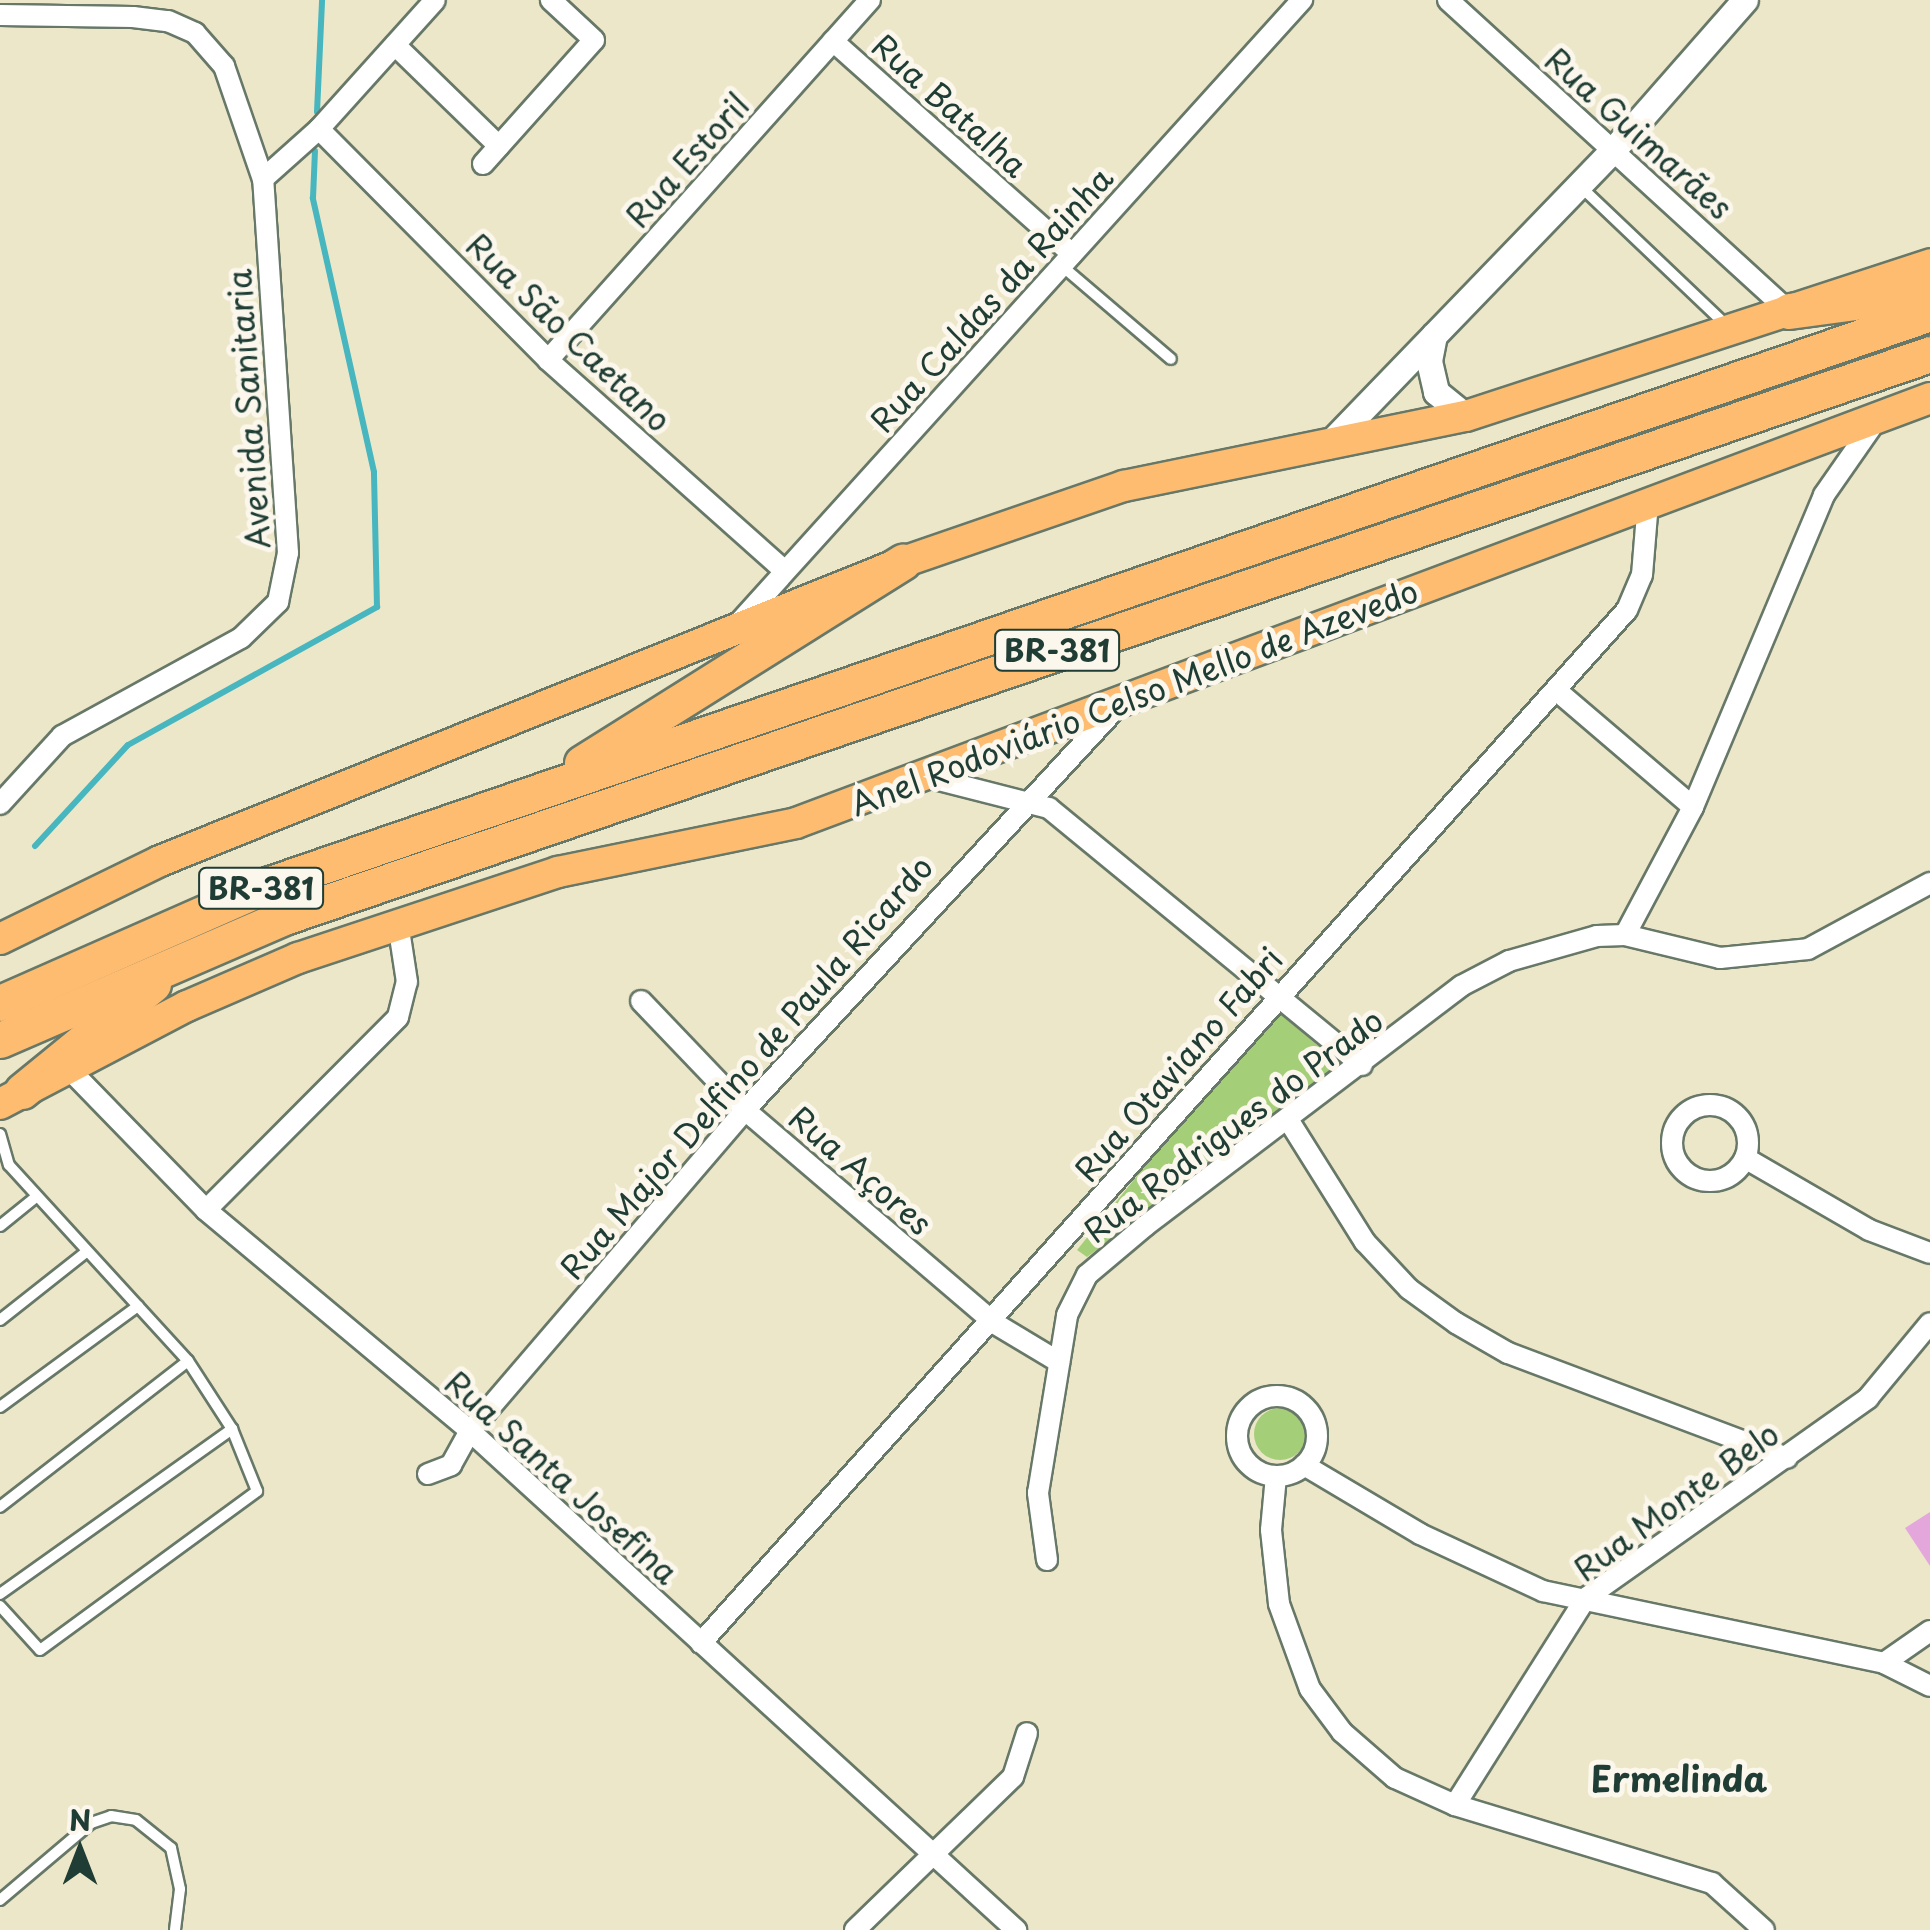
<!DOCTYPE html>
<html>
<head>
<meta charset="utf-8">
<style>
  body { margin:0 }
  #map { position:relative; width:1930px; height:1930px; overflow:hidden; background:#ede7ca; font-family:"Playpen Sans",sans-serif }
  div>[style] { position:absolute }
  .green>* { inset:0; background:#a5ce79 }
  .round { border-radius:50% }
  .stream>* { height:6px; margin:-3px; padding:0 3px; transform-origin:3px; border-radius:3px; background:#47b6bf }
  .building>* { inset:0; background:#e3a7dc }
  .roads { filter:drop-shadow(2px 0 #677868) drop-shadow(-2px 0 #677868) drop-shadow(0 2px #677868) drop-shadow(0 -2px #677868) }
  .service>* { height:10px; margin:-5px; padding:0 5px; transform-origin:5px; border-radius:5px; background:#fff }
  .minor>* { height:20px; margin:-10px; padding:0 10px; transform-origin:10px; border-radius:10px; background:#fff }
  .minor>.ring { margin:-10px; padding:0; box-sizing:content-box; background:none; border:20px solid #fff; border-radius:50% }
  .tertiary>* { height:25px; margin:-12.5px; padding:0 12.5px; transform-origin:12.5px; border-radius:12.5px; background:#fff }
  .primary>* { height:30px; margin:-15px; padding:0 15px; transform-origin:15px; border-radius:15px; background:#fdbc70 }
  .motorway>* { height:35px; margin:-17.5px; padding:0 17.5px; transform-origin:17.5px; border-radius:17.5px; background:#fdbc70 }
  span { translate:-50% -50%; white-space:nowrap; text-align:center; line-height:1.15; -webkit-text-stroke:10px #fbf7ec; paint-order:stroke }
  .shield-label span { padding:2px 8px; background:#fbf7ec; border:2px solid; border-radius:8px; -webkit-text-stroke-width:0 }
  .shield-label { font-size:30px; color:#1f3d34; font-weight:700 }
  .street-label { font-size:32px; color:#1f3d34 }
  .neighbourhood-label { font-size:35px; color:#1f3d34; font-weight:700 }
  .north { position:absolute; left:30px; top:1800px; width:100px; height:100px; -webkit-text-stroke:8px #fbf7ec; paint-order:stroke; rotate:0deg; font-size:28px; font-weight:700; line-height:40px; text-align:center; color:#1f3d34 }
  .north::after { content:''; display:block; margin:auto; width:35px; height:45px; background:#1f3d34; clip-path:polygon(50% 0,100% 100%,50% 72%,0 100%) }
</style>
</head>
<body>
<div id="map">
  <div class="green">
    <i style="clip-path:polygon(1273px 1008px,1342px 1066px,1087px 1257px,1077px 1250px)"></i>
    <i class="round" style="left:1254px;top:1408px;width:52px;height:52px"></i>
  </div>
  <div class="stream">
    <i style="left:317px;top:112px;width:112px;rotate:-87.4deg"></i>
    <i style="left:35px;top:846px;width:137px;rotate:-47.4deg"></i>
    <i style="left:128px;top:745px;width:285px;rotate:-29deg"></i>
    <i style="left:377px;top:607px;width:135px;rotate:-91.3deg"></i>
    <i style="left:374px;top:472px;width:281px;rotate:-102.6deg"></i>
    <i style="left:313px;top:198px;width:47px;rotate:-87.6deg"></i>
  </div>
  <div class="building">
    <i style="clip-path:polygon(1930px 1512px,1930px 1566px,1905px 1528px)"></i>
  </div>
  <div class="roads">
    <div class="service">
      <i style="left:1580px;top:186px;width:203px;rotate:43.6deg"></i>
      <i style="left:1062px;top:266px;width:143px;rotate:40.5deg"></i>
      <i style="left:0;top:1134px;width:32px;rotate:74deg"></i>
      <i style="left:9px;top:1165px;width:265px;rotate:47.6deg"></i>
      <i style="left:188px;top:1361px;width:238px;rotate:142.2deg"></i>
      <i style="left:0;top:1226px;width:46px;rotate:-38.9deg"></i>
      <i style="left:0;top:1320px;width:110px;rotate:-38.3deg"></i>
      <i style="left:0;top:1407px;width:171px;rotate:-36.2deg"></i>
      <i style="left:0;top:1594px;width:285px;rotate:-35.4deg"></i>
      <i style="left:232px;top:1429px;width:81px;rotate:-122.9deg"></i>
      <i style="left:0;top:1606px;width:59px;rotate:47.7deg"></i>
      <i style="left:40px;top:1650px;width:269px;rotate:-36.2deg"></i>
      <i style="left:257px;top:1491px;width:67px;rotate:-112deg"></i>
      <i style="left:0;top:1900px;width:119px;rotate:-40.2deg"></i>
      <i style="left:91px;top:1823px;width:21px;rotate:-19deg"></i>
      <i style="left:111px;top:1816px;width:25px;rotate:9deg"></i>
      <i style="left:136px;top:1820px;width:45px;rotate:38.7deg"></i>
      <i style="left:171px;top:1848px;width:42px;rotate:77.6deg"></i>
      <i style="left:180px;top:1889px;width:41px;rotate:97deg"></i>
    </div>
    <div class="minor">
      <i style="left:1448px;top:0;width:462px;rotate:42.4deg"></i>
      <i style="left:0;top:15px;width:133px;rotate:0.9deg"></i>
      <i style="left:133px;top:17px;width:35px;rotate:7deg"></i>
      <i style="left:168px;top:21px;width:30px;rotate:24deg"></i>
      <i style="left:195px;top:33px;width:44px;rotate:48.7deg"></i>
      <i style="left:224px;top:66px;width:120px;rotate:71deg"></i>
      <i style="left:833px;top:41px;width:320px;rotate:41.7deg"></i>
      <i style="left:395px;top:45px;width:145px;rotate:44.2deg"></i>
      <i style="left:319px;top:129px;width:325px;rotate:45.2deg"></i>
      <i style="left:548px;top:360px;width:317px;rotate:41.7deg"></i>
      <i style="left:483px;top:164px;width:166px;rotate:-48.2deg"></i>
      <i style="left:594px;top:40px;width:59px;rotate:-137.1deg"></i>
      <i style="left:548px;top:360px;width:483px;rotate:-48.2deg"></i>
      <i style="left:737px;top:625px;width:843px;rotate:-47.89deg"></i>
      <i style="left:1556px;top:690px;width:180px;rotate:40.5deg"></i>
      <i style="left:927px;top:777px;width:126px;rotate:14.3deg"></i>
      <i style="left:1049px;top:808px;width:405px;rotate:39.4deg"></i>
      <i style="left:0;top:804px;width:92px;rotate:-47.6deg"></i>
      <i style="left:62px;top:736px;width:204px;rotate:-28.7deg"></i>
      <i style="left:241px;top:638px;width:52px;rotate:-44.2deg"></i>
      <i style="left:278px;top:602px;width:50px;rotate:-78.5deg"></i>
      <i style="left:288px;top:553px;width:375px;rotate:-93.8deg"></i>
      <i style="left:263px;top:179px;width:75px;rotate:-41.8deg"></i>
      <i style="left:319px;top:129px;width:173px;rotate:-48deg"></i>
      <i style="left:1625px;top:935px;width:145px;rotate:-62deg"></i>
      <i style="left:1693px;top:807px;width:338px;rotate:-67.2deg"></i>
      <i style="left:1824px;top:495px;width:89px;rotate:-55.1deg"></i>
      <i style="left:641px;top:1001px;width:151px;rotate:46.3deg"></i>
      <i style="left:745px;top:1110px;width:328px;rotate:40.5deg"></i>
      <i style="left:994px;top:1323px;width:76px;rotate:31deg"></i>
      <i style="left:68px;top:1068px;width:198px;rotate:45.8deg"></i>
      <i style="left:206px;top:1210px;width:344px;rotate:39.9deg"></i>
      <i style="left:470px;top:1431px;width:740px;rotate:42.42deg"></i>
      <i class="ring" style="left:1672px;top:1105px;width:56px;height:56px"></i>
      <i style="left:1289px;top:1121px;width:143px;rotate:57.9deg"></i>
      <i style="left:1365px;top:1242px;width:64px;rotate:46.9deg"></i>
      <i style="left:1409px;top:1289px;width:58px;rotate:35.9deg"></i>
      <i style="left:1456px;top:1323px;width:60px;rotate:30deg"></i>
      <i style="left:1508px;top:1353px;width:298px;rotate:20.6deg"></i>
      <i style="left:1745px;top:1158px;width:143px;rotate:30.1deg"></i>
      <i style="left:1869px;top:1230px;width:65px;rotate:20.7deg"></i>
      <i style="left:206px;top:1210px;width:272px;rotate:-45.1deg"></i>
      <i style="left:398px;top:1017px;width:36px;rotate:-76deg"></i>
      <i style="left:407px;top:982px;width:60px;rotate:-98.7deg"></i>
      <i class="ring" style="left:1237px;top:1396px;width:60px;height:60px"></i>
      <i style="left:1304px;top:1465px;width:135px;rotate:30.7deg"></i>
      <i style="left:1420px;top:1534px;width:136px;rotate:24.9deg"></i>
      <i style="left:1543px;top:1591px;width:349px;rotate:11.9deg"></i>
      <i style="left:1884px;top:1663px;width:51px;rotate:26.6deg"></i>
      <i style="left:428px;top:1474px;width:25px;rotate:-21deg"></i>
      <i style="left:451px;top:1465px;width:39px;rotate:-61deg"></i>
      <i style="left:470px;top:1431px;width:423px;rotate:-49.4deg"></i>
      <i style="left:745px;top:1110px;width:550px;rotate:-47.28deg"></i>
      <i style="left:1276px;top:1476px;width:54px;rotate:95.3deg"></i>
      <i style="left:1271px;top:1530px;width:74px;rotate:83.8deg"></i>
      <i style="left:1279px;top:1604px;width:90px;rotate:70deg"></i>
      <i style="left:1310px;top:1689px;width:54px;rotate:53.3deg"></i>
      <i style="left:1342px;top:1732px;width:70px;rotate:41deg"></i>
      <i style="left:1395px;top:1778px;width:66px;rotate:24.2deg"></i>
      <i style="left:1455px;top:1805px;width:269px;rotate:16.9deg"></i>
      <i style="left:1712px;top:1883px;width:70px;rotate:42.1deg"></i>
      <i style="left:1047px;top:1560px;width:68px;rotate:-97.7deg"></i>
      <i style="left:1038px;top:1493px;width:180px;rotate:-80.7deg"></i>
      <i style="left:1067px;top:1315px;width:45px;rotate:-63.4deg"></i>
      <i style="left:1087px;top:1275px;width:76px;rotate:-40.2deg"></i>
      <i style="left:1145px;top:1226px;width:397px;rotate:-37.2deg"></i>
      <i style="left:1461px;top:986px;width:54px;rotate:-27.5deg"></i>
      <i style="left:1509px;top:961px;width:91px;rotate:-15.9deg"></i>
      <i style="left:1597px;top:936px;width:28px;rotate:-2deg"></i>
      <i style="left:1625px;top:935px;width:98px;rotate:13.6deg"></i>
      <i style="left:1720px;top:958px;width:88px;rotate:-5.8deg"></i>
      <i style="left:1808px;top:949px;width:139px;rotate:-28.4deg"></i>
      <i style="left:701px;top:1643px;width:1387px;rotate:-48.13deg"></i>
      <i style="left:1627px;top:610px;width:38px;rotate:-67deg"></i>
      <i style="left:1642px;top:575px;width:73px;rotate:-85.3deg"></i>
      <i style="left:1884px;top:1663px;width:56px;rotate:-34.8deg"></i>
      <i style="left:1455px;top:1805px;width:245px;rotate:-57.7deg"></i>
      <i style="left:1586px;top:1598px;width:346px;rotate:-35.3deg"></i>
      <i style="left:1868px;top:1398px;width:97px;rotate:-50.4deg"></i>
      <i style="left:855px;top:1930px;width:220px;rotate:-44.1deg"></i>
      <i style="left:1013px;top:1777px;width:46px;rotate:-72.3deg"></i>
    </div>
    <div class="tertiary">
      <i style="left:1434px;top:335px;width:26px;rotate:101deg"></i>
      <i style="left:1429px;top:361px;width:32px;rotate:77deg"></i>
      <i style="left:1436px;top:392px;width:38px;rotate:39deg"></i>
      <i style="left:1327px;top:446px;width:412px;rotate:-46deg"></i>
      <i style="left:1613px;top:150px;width:200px;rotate:-48.7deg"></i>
    </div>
    <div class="primary">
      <i style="left:0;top:939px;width:178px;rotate:-26deg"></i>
      <i style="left:160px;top:861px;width:801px;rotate:-21.92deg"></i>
      <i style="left:903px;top:562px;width:234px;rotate:-19deg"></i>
      <i style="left:1124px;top:486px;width:349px;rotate:-11.6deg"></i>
      <i style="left:1466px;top:416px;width:488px;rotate:-18.1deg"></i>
      <i style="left:0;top:1104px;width:211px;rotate:-27.7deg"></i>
      <i style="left:187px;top:1006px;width:121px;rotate:-23.4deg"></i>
      <i style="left:298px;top:958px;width:274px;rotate:-18.3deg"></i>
      <i style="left:558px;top:872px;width:243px;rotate:-11.6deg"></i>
      <i style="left:796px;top:823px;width:1211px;rotate:-20.54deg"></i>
    </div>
    <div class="motorway">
      <i style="left:1789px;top:311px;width:142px;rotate:-7.7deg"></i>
      <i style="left:582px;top:763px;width:379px;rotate:-32.1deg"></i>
      <i style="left:0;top:1003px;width:295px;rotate:-23.8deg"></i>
      <i style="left:270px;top:884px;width:1755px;rotate:-18.98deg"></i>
      <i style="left:0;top:1040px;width:313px;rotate:-23.4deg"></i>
      <i style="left:287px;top:916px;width:1736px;rotate:-18.88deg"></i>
      <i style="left:22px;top:1091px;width:169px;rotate:-39.2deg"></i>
    </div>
  </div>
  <div class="shield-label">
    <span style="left:1057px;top:650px">BR-381</span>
    <span style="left:261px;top:888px">BR-381</span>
  </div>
  <div class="street-label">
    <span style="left:950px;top:105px;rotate:42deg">Rua Batalha</span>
    <span style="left:1639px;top:133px;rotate:42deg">Rua Guimarães</span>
    <span style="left:687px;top:160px;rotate:-48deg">Rua Estoril</span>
    <span style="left:991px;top:299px;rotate:-48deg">Rua Caldas da Rainha</span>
    <span style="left:569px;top:332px;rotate:44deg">Rua São Caetano</span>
    <span style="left:248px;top:409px;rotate:-94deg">Avenida Sanitaria</span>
    <span style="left:1134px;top:697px;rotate:-21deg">Anel Rodoviário Celso Mello de Azevedo</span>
    <span style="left:1178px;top:1064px;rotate:-49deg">Rua Otaviano Fabri</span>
    <span style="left:746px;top:1067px;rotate:-49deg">Rua Major Delfino de Paula Ricardo</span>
    <span style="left:1233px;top:1125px;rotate:-37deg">Rua Rodrigues do Prado</span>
    <span style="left:861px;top:1170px;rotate:41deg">Rua Açores</span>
    <span style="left:562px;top:1477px;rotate:42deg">Rua Santa Josefina</span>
    <span style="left:1676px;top:1501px;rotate:-36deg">Rua Monte Belo</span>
  </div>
  <div class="neighbourhood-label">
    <span style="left:1679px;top:1778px">Ermelinda</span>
  </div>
  <div class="north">N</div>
</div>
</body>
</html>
